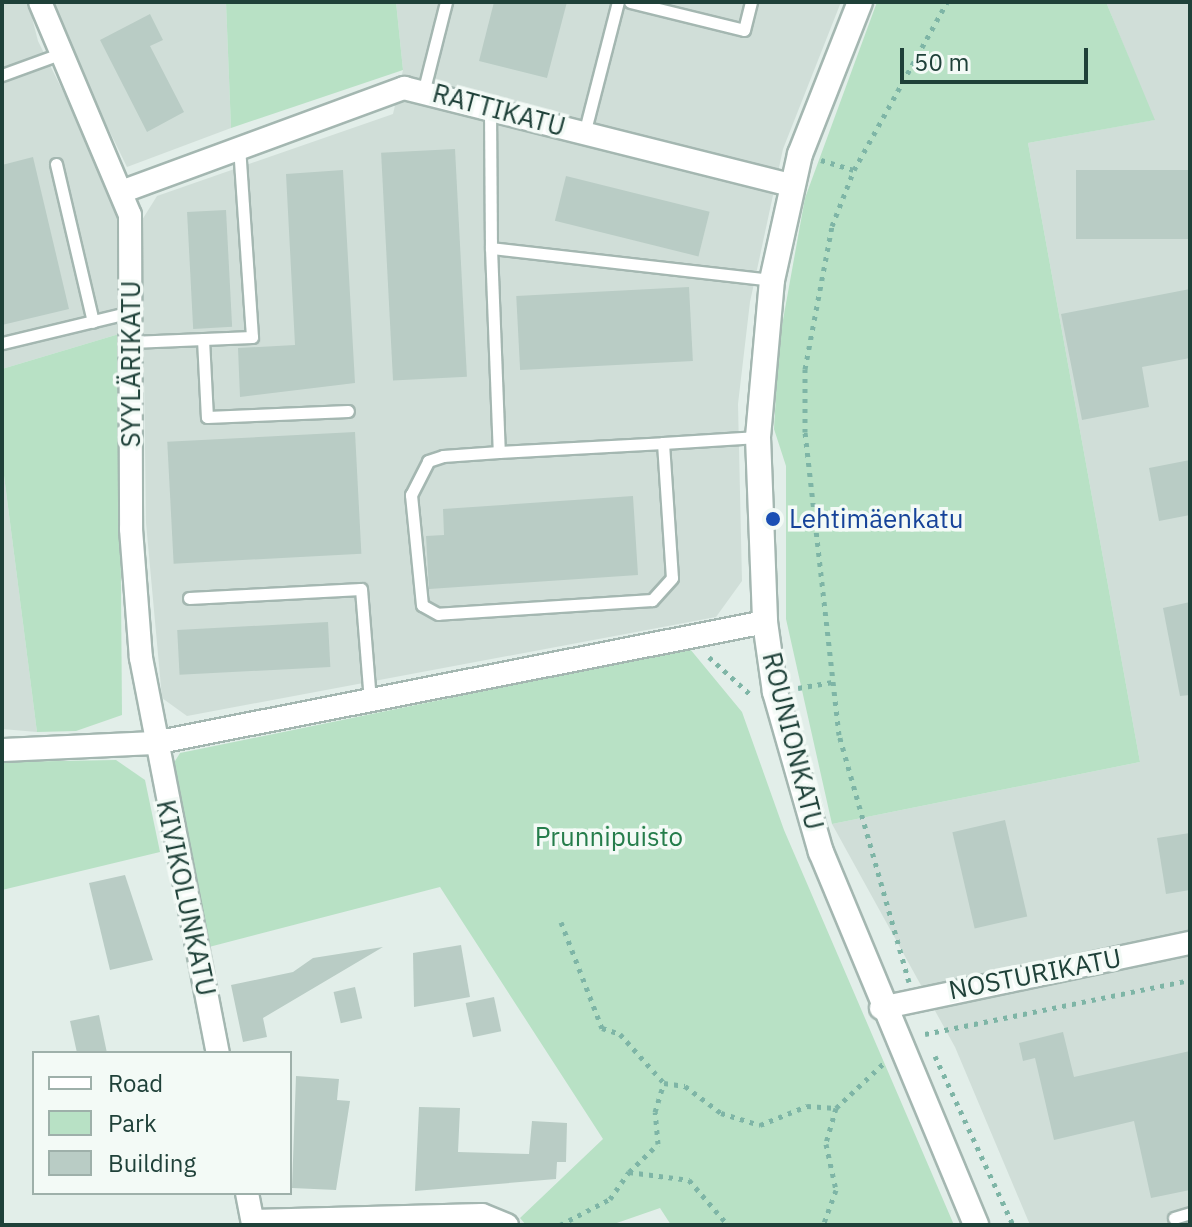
<!DOCTYPE html>
<meta charset="utf-8">
<style>
body{margin:0}
#map{position:relative;width:1192px;height:1227px;overflow:hidden;background:#e2eee9;font-family:"IBM Plex Sans",sans-serif}
div>[style]{position:absolute}
[style*='--x']{left:calc(var(--x)*1px);top:calc(var(--y)*1px);width:calc(var(--w)*1px);rotate:calc(var(--a)*1deg)}
.built>*{inset:0;background:#d0ded8}
.green>*{inset:0;background:#b8e1c5}
.building>*{inset:0;background:#b9ccc5;transform-origin:0 0}
.path>*{height:5px;margin-top:-2.5px;transform-origin:0;background:repeating-linear-gradient(90deg,#7eb5a6 0 4px,transparent 0 10px)}
.roads{filter:drop-shadow(2px 0 #a4b7b1) drop-shadow(-2px 0 #a4b7b1) drop-shadow(0 2px #a4b7b1) drop-shadow(0 -2px #a4b7b1)}
.lane>*{height:11px;margin:-5.5px;padding:0 5.5px;transform-origin:5.5px;border-radius:5.5px;background:#fff}
.street>*{height:22px;margin:-11px;padding:0 11px;transform-origin:11px;border-radius:11px;background:#fff}
.secondary>*{height:24px;margin:-12px;padding:0 12px;transform-origin:12px;border-radius:12px;background:#fff}
.dots>*{width:22px;height:22px;translate:-50% -50%;box-sizing:border-box;border:4px solid #f3faf6;border-radius:50%}
span{translate:-50% -50%;white-space:nowrap;text-align:center;line-height:1.15;-webkit-text-stroke:7px #f3faf6;paint-order:stroke}
.street-label{font-size:26px;color:#1f4139}
.transit-label{font-size:26px;color:#164399}
.left{translate:0 -50%;text-align:left}
.park-label{font-size:26px;color:#257d4b}
.frame{position:absolute;inset:0;border:4px solid #1f4139;pointer-events:none}
.legend{position:absolute;left:32px;top:1051px;width:260px;height:144px;box-sizing:border-box;background:#f3faf6;border:2px solid #9eb0aa;margin:0;padding:10px 14px;list-style:none;font-size:24px;color:#1f4139}
.legend li{display:flex;align-items:center;gap:16px;height:40px}
.legend b{width:40px;border:2px solid #9eb0aa}
.scale{position:absolute;left:900px;top:48px;width:188px;height:36px;box-sizing:border-box;border:4px solid #1f4139;border-top:0;padding-left:10px;font-size:24px;line-height:28px;white-space:nowrap;color:#1f4139;-webkit-text-stroke:6px #f3faf6;paint-order:stroke}
</style>
<div id="map">
<div class="built">
<i style="clip-path:polygon(2px 2px,28px 2px,38px 41px,104px 174px,118px 214px,119px 334px,2px 369px)"></i>
<i style="clip-path:polygon(55px 2px,226px 2px,231px 128px,127px 167px,63px 36px)"></i>
<i style="clip-path:polygon(396px 2px,841px 2px,783px 149px,750px 302px,738px 404px,742px 581px,716px 617px,187px 716px,162px 698px,146px 523px,142px 220px,157px 196px,393px 114px,403px 70px)"></i>
<i style="clip-path:polygon(1106px 2px,1190px 2px,1190px 1225px,1030px 1225px,955px 1047px,832px 824px,1140px 762px,1028px 143px,1154px 120px)"></i>
<i style="clip-path:polygon(2px 460px,37px 732px,2px 729px)"></i>
</div>
<div class="green">
<i style="clip-path:polygon(226px 2px,396px 2px,403px 70px,231px 128px)"></i>
<i style="clip-path:polygon(877px 2px,1106px 2px,1155px 120px,1028px 143px,1140px 762px,832px 824px,786px 619px,786px 466px,774px 429px,779px 342px,805px 198px)"></i>
<i style="clip-path:polygon(119px 334px,122px 715px,76px 731px,37px 732px,2px 460px,2px 369px)"></i>
<i style="clip-path:polygon(690px 649px,742px 712px,784px 830px,954px 1225px,671px 1225px,660px 1208px,611px 1225px,526px 1225px,520px 1218px,603px 1139px,440px 887px,209px 947px,172px 766px,180px 753px)"></i>
<i style="clip-path:polygon(116px 760px,145px 780px,160px 852px,2px 890px,2px 762px)"></i>
</div>
<div class="building">
<i style="clip-path:polygon(494px 2px,567px 2px,547px 78px,479px 61px)"></i>
<i style="clip-path:polygon(150px 14px,163px 40px,150px 46px,184px 112px,147px 132px,100px 40px)"></i>
<i style="left:455px;top:149px;width:228px;height:74px;rotate:87deg"></i>
<i style="clip-path:polygon(33px 157px,69px 309px,2px 325px,2px 165px)"></i>
<i style="clip-path:polygon(343px 170px,355px 383px,240px 397px,238px 348px,295px 345px,286px 174px)"></i>
<i style="left:1190px;top:170px;width:69px;height:114px;rotate:90deg"></i>
<i style="left:566px;top:176px;width:148px;height:46px;rotate:14deg"></i>
<i style="left:226px;top:210px;width:117px;height:39px;rotate:87deg"></i>
<i style="left:689px;top:287px;width:74px;height:173px;rotate:87deg"></i>
<i style="clip-path:polygon(1190px 289px,1190px 358px,1142px 367px,1149px 407px,1082px 420px,1061px 314px)"></i>
<i style="left:355px;top:432px;width:122px;height:188px;rotate:87deg"></i>
<i style="clip-path:polygon(1190px 460px,1190px 515px,1159px 521px,1149px 468px)"></i>
<i style="clip-path:polygon(633px 496px,638px 575px,429px 589px,426px 536px,444px 535px,443px 509px)"></i>
<i style="clip-path:polygon(1190px 602px,1190px 695px,1180px 696px,1163px 608px)"></i>
<i style="left:328px;top:622px;width:45px;height:151px;rotate:87deg"></i>
<i style="left:1005px;top:820px;width:99px;height:54px;rotate:77deg"></i>
<i style="clip-path:polygon(1190px 833px,1190px 890px,1166px 894px,1157px 838px)"></i>
<i style="clip-path:polygon(125px 875px,153px 960px,110px 970px,89px 883px)"></i>
<i style="clip-path:polygon(461px 945px,470px 997px,414px 1007px,413px 953px)"></i>
<i style="clip-path:polygon(383px 947px,263px 1018px,267px 1037px,243px 1042px,231px 985px,293px 972px,313px 958px)"></i>
<i style="left:355px;top:987px;width:32px;height:22px;rotate:77deg"></i>
<i style="left:494px;top:997px;width:35px;height:29px;rotate:78deg"></i>
<i style="clip-path:polygon(99px 1015px,107px 1053px,77px 1053px,70px 1021px)"></i>
<i style="clip-path:polygon(1063px 1032px,1074px 1077px,1190px 1051px,1190px 1190px,1151px 1198px,1134px 1121px,1054px 1140px,1035px 1058px,1023px 1061px,1019px 1043px)"></i>
<i style="clip-path:polygon(296px 1076px,339px 1079px,337px 1100px,350px 1101px,336px 1190px,292px 1188px)"></i>
<i style="clip-path:polygon(419px 1107px,460px 1108px,458px 1152px,529px 1154px,532px 1121px,567px 1123px,566px 1162px,557px 1162px,556px 1179px,415px 1191px)"></i>
</div>
<div class="path">
<i style="--x:821;--y:160;--w:34;--a:17"></i>
<i style="--x:709;--y:657;--w:58;--a:42.2"></i>
<i style="--x:798;--y:688;--w:35;--a:-10"></i>
<i style="--x:561;--y:922;--w:114;--a:68.9"></i>
<i style="--x:602;--y:1028;--w:19;--a:18"></i>
<i style="--x:620;--y:1034;--w:66;--a:48.1"></i>
<i style="--x:664;--y:1083;--w:21;--a:8"></i>
<i style="--x:685;--y:1086;--w:45;--a:36.9"></i>
<i style="--x:721;--y:1113;--w:41;--a:17.1"></i>
<i style="--x:760;--y:1125;--w:51;--a:-22"></i>
<i style="--x:807;--y:1106;--w:29;--a:4"></i>
<i style="--x:836;--y:1108;--w:37;--a:106"></i>
<i style="--x:826;--y:1144;--w:47;--a:77.7"></i>
<i style="--x:836;--y:1190;--w:37;--a:110"></i>
<i style="--x:909;--y:982;--w:257;--a:-105.8"></i>
<i style="--x:839;--y:735;--w:305;--a:-96.4"></i>
<i style="--x:805;--y:432;--w:63;--a:-90"></i>
<i style="--x:805;--y:369;--w:146;--a:-79.3"></i>
<i style="--x:832;--y:226;--w:60;--a:-68.6"></i>
<i style="--x:854;--y:170;--w:192;--a:-61"></i>
<i style="--x:925;--y:1034;--w:270;--a:-11.5"></i>
<i style="--x:935;--y:1056;--w:186;--a:65.2"></i>
<i style="--x:836;--y:1108;--w:67;--a:-43.2"></i>
<i style="--x:629;--y:1172;--w:40;--a:-44"></i>
<i style="--x:658;--y:1144;--w:32;--a:-95"></i>
<i style="--x:655;--y:1112;--w:30;--a:-73"></i>
<i style="--x:560;--y:1225;--w:56;--a:-27.5"></i>
<i style="--x:610;--y:1199;--w:33;--a:-55"></i>
<i style="--x:629;--y:1172;--w:61;--a:7.6"></i>
<i style="--x:689;--y:1180;--w:60;--a:49.1"></i>
</div>
<div class="roads">
<div class="lane">
<i style="--x:630;--y:2;--w:117;--a:13.8"></i>
<i style="--x:744;--y:30;--w:29;--a:-76"></i>
<i style="--x:2;--y:75;--w:59;--a:-20"></i>
<i style="--x:424;--y:89;--w:90;--a:-75.8"></i>
<i style="--x:490;--y:108;--w:140;--a:89.6"></i>
<i style="--x:491;--y:248;--w:283;--a:6.5"></i>
<i style="--x:584;--y:134;--w:136;--a:-75.6"></i>
<i style="--x:56;--y:164;--w:162;--a:76.8"></i>
<i style="--x:491;--y:248;--w:204;--a:87.8"></i>
<i style="--x:203;--y:339;--w:78;--a:87.1"></i>
<i style="--x:207;--y:417;--w:141;--a:-2.4"></i>
<i style="--x:131;--y:342;--w:121;--a:-2.4"></i>
<i style="--x:252;--y:337;--w:190;--a:-93.9"></i>
<i style="--x:2;--y:343;--w:133;--a:-13.5"></i>
<i style="--x:663;--y:443;--w:135;--a:86.2"></i>
<i style="--x:672;--y:578;--w:30;--a:132"></i>
<i style="--x:652;--y:600;--w:214;--a:176.3"></i>
<i style="--x:438;--y:614;--w:18;--a:-151"></i>
<i style="--x:422;--y:605;--w:111;--a:-95.7"></i>
<i style="--x:411;--y:495;--w:38;--a:-63"></i>
<i style="--x:428;--y:461;--w:16;--a:-18"></i>
<i style="--x:443;--y:456;--w:56;--a:-4.1"></i>
<i style="--x:499;--y:452;--w:164;--a:-3.1"></i>
<i style="--x:663;--y:443;--w:95;--a:-3.6"></i>
<i style="--x:189;--y:598;--w:172;--a:-3"></i>
<i style="--x:361;--y:589;--w:111;--a:85.4"></i>
<i style="--x:1174;--y:1218;--w:17;--a:-17"></i>
</div>
<div class="street">
<i style="--x:40;--y:2;--w:231;--a:67.1"></i>
<i style="--x:130;--y:215;--w:314;--a:89.8"></i>
<i style="--x:131;--y:529;--w:129;--a:85.6"></i>
<i style="--x:141;--y:658;--w:402;--a:79"></i>
<i style="--x:121;--y:192;--w:302;--a:-20.2"></i>
<i style="--x:404;--y:88;--w:401;--a:14.1"></i>
<i style="--x:2;--y:750;--w:152;--a:-2.6"></i>
<i style="--x:154;--y:743;--w:623;--a:-11.2"></i>
<i style="--x:881;--y:1008;--w:316;--a:-11.9"></i>
<i style="--x:247;--y:1193;--w:33;--a:79"></i>
<i style="--x:253;--y:1221;--w:229;--a:-1.5"></i>
<i style="--x:482;--y:1215;--w:27;--a:22"></i>
</div>
<div class="secondary">
<i style="--x:860;--y:2;--w:163;--a:111.5"></i>
<i style="--x:800;--y:154;--w:129;--a:102.5"></i>
<i style="--x:772;--y:280;--w:158;--a:95.1"></i>
<i style="--x:758;--y:437;--w:185;--a:87.8"></i>
<i style="--x:765;--y:622;--w:71;--a:81.9"></i>
<i style="--x:775;--y:692;--w:166;--a:74"></i>
<i style="--x:821;--y:852;--w:404;--a:67.4"></i>
</div>
</div>
<div class="dots">
<i style="left:773px;top:519px;background:#1a4fb4"></i>
</div>
<div class="street-label">
<span style="left:499px;top:110px;rotate:15deg">RATTIKATU</span>
<span style="left:131px;top:364px;rotate:-90deg">SYYLÄRIKATU</span>
<span style="left:793px;top:741px;rotate:76deg">ROUNIONKATU</span>
<span style="left:186px;top:898px;rotate:78deg">KIVIKOLUNKATU</span>
<span style="left:1035px;top:974px;rotate:-11deg">NOSTURIKATU</span>
</div>
<div class="transit-label">
<span class="left" style="left:789px;top:519px">Lehtimäenkatu</span>
</div>
<div class="park-label">
<span style="left:609px;top:837px">Prunnipuisto</span>
</div>
<div class="frame"></div>
<ul class="legend">
<li><b style="height:10px;background:#fff"></b>Road</li>
<li><b style="height:22px;background:#b8e1c5"></b>Park</li>
<li><b style="height:22px;background:#b9ccc5"></b>Building</li>
</ul>
<div class="scale">50 m</div>
</div>
